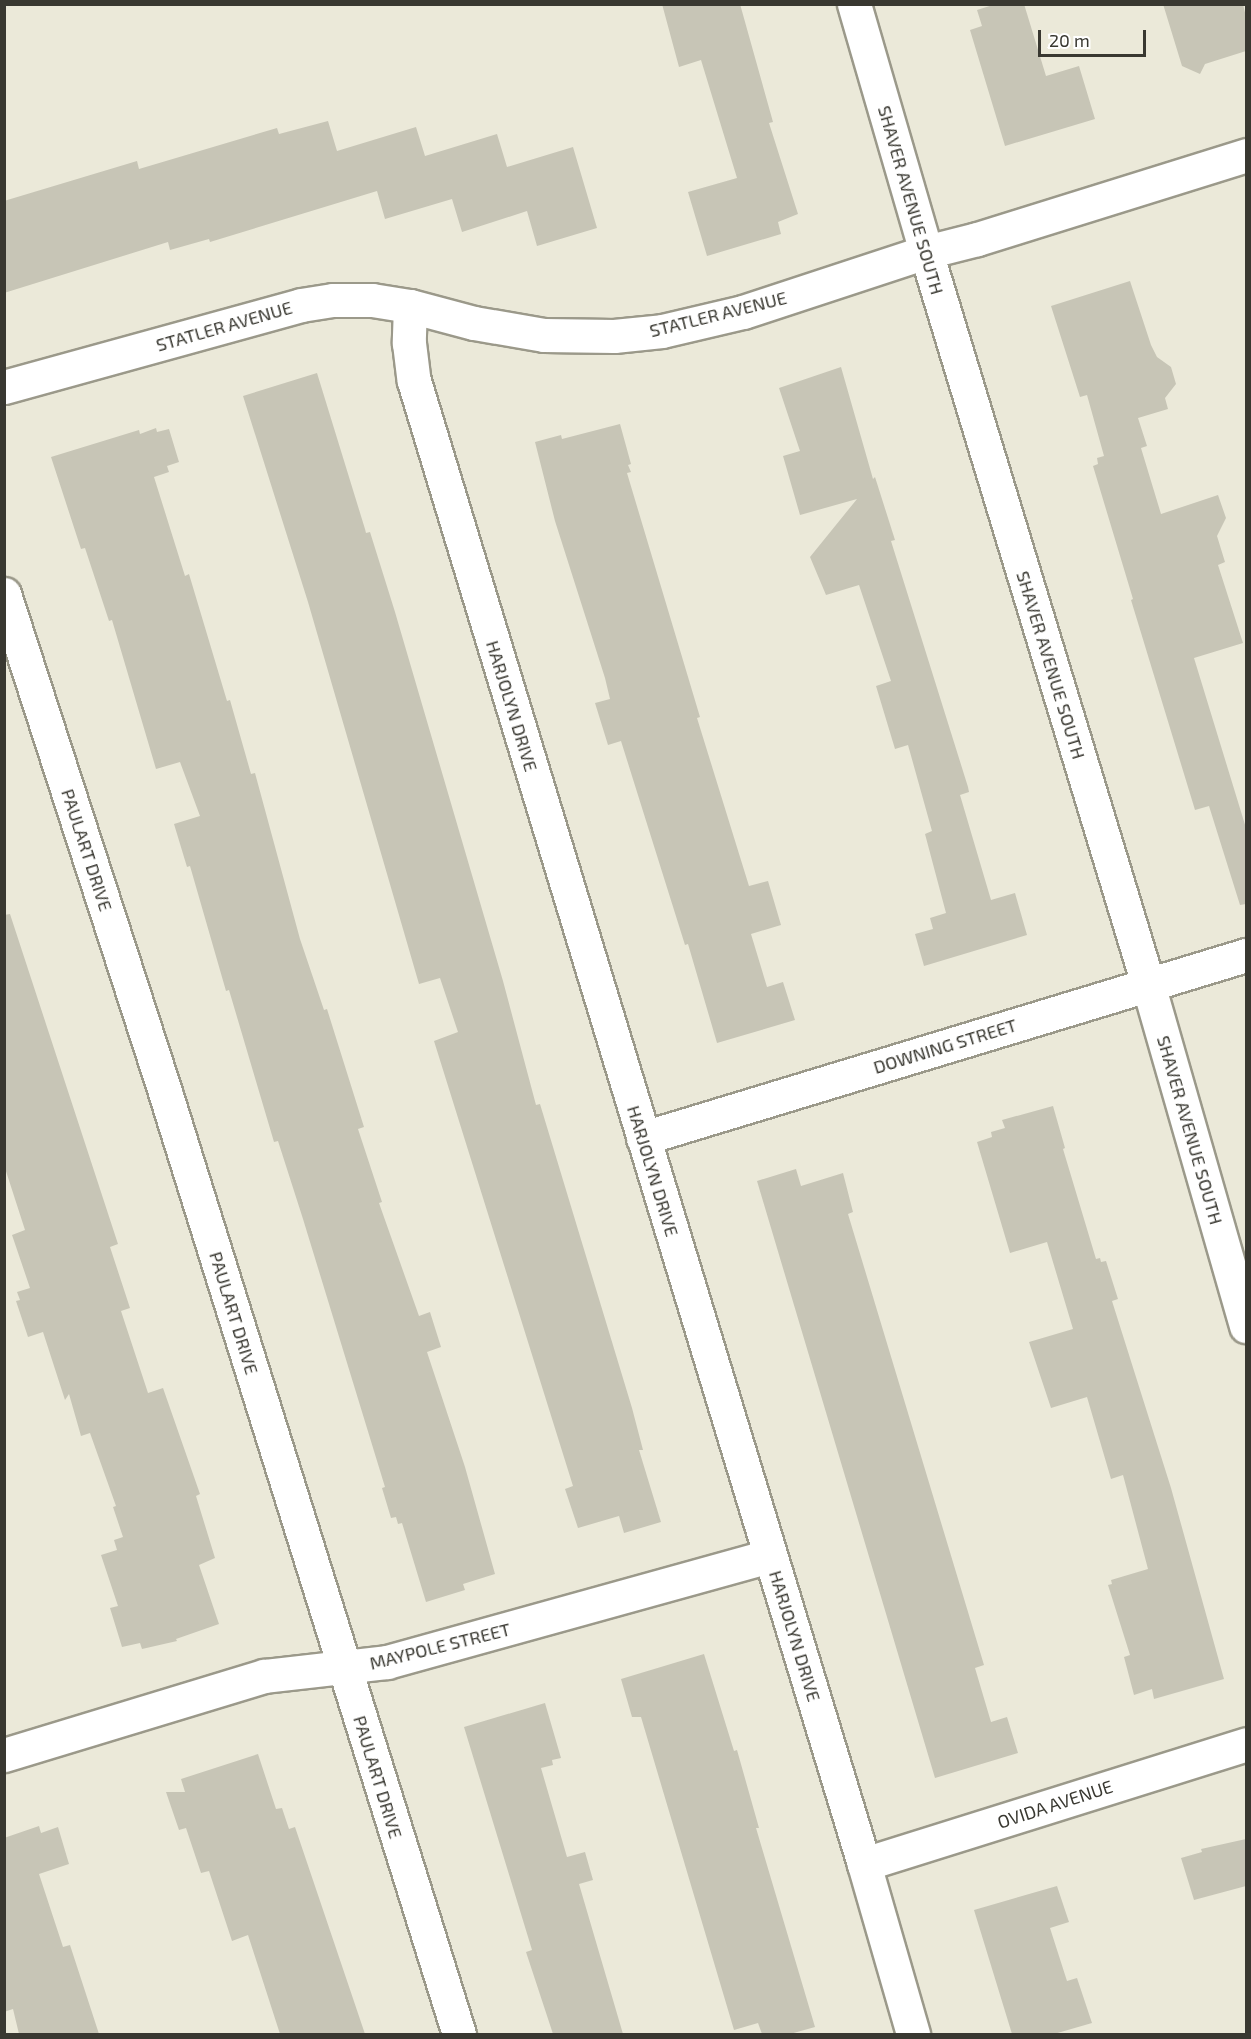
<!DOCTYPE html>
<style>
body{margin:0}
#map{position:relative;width:1251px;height:2039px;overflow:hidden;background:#ebe9d9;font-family:"Exo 2",sans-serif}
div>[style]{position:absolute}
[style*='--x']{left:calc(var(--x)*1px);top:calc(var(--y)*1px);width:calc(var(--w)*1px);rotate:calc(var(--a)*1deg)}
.building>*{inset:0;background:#c7c5b6}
.roads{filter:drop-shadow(2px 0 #9b998a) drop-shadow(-2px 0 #9b998a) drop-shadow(0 2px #9b998a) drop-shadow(0 -2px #9b998a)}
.minor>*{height:33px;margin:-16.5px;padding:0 16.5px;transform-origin:16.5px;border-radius:16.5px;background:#fff}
.tertiary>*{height:33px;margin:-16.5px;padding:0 16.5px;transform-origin:16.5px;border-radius:16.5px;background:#fff}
span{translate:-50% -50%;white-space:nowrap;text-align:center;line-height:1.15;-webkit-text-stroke:5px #fff;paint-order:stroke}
.street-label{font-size:18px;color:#393831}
.frame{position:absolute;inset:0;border:6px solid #393831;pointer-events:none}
.scale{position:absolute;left:1038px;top:30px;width:108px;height:27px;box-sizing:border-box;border:3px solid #393831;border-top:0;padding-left:8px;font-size:18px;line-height:21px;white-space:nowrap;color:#393831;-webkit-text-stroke:4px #fff;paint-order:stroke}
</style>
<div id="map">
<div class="building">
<i style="clip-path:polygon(662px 4px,740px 4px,773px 122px,769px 123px,798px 214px,778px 222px,781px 234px,707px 256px,688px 192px,737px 178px,701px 60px,679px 67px)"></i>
<i style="clip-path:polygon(996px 4px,1024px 4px,1046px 76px,1079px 66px,1095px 119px,1005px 146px,970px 30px,982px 26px,977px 10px)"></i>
<i style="clip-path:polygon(1163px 4px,1243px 4px,1246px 17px,1246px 51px,1205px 64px,1200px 74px,1182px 66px)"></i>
<i style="clip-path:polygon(328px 121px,337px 151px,416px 127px,425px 156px,497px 134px,507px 167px,573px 147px,597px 228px,537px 246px,527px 211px,462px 232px,452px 199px,385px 219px,377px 191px,210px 242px,209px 239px,170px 250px,168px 242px,4px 293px,4px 201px,137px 161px,139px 169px,277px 128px,279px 134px)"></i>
<i style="clip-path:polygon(1130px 281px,1151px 345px,1157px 357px,1171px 367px,1176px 384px,1165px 398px,1168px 409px,1138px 418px,1147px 446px,1141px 448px,1161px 514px,1218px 495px,1226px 518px,1217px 536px,1225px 562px,1218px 565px,1243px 643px,1194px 658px,1246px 828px,1246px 904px,1240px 905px,1209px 806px,1195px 810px,1131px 600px,1133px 599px,1093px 466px,1098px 464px,1097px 458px,1104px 456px,1087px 395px,1080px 397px,1051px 306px)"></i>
<i style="clip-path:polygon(841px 367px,873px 479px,875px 477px,895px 540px,891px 541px,968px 787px,969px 792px,960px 795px,991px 900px,1015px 893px,1027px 935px,924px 966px,915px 934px,933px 929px,930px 918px,946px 913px,925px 834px,932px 831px,908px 745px,895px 749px,876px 686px,891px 681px,859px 585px,826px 595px,810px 557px,857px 499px,800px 515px,783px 456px,800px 451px,779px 388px)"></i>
<i style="clip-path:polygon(317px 373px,365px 529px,366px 533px,370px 532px,395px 612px,503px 981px,536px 1105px,540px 1104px,632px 1408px,643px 1450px,639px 1450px,661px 1522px,624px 1533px,619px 1516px,578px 1528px,565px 1489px,573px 1486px,434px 1041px,458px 1032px,440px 978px,419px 984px,308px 602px,243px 396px)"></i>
<i style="clip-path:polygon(620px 424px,631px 464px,628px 465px,631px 472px,627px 473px,700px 717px,697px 718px,749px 886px,768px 881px,781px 925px,751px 934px,767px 987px,783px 982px,795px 1020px,717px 1043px,688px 944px,685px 945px,621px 741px,608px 745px,595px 703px,610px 699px,605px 678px,555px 521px,535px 442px,561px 435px,562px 439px)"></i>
<i style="clip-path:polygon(156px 428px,157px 432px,169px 429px,179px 462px,167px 466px,169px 472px,154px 477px,185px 576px,189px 574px,227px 701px,230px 700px,251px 774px,255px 773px,300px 939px,324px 1010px,327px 1009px,364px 1127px,358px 1129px,382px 1202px,379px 1203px,419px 1316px,430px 1312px,441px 1347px,427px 1352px,465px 1467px,495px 1574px,463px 1584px,465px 1590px,426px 1602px,402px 1523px,398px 1524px,396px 1517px,391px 1518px,382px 1488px,385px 1487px,303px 1219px,278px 1141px,274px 1142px,229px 990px,226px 991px,190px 866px,187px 867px,174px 824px,200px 816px,180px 762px,156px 769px,112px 620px,109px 621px,85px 548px,81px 549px,51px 457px,139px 430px,140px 434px)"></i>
<i style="clip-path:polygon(10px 914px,118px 1244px,110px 1247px,130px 1308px,121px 1311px,148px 1393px,163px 1388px,200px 1494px,196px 1496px,215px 1558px,199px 1565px,219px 1624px,176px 1639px,177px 1641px,142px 1649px,140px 1643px,122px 1647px,110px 1608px,118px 1606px,101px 1555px,117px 1550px,114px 1540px,123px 1537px,113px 1507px,116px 1506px,90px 1433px,81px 1436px,69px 1394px,65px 1400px,43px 1332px,28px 1337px,16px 1301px,20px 1300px,17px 1292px,30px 1288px,12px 1235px,25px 1230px,4px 1165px,4px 915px)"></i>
<i style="clip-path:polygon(1053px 1106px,1065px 1148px,1063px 1149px,1096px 1259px,1100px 1258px,1101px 1262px,1106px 1261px,1118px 1299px,1112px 1301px,1171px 1488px,1224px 1679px,1154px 1699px,1152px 1689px,1134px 1695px,1124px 1657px,1130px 1655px,1108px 1585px,1112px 1584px,1111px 1580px,1148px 1569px,1123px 1475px,1111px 1479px,1087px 1397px,1051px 1408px,1029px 1342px,1073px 1329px,1047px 1242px,1010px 1253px,977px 1142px,992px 1137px,991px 1132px,1005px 1128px,1002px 1120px)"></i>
<i style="clip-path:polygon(796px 1169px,801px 1186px,843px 1173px,853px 1212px,848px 1214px,984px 1665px,975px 1668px,991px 1722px,1007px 1717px,1018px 1753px,935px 1778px,757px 1181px)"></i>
<i style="clip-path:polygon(704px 1654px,734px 1751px,737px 1750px,759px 1828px,756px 1828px,815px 2027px,790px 2034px,762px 2034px,758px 2023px,734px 2030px,641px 1717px,632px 1717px,621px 1679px)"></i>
<i style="clip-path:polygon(545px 1703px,561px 1758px,552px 1760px,553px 1765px,541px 1768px,567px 1857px,585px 1852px,593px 1880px,579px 1884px,623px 2034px,553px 2034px,526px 1952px,532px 1950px,464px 1727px)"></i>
<i style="clip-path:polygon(258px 1754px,276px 1809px,282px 1808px,289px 1829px,295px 1827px,365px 2034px,280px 2034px,248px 1935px,232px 1941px,209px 1871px,201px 1873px,186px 1828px,179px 1830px,166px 1792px,185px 1792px,181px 1779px)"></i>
<i style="clip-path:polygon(39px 1826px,41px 1833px,58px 1827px,69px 1864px,39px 1874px,63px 1947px,70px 1945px,99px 2034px,19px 2034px,13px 2009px,4px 2012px,4px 1838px)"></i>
<i style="clip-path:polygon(1246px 1839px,1246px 1886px,1194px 1900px,1181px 1858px,1202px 1852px,1201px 1849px)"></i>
<i style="clip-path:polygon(1057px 1886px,1069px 1922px,1050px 1928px,1067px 1981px,1077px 1978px,1092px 2023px,1054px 2034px,1012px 2034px,974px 1910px)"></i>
</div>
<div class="roads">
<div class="minor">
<i style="--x:410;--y:306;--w:37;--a:92"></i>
<i style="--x:409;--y:343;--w:38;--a:83"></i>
<i style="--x:414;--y:381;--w:1550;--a:73.12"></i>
<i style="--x:864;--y:1864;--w:177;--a:73.9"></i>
<i style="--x:4;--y:387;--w:308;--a:-15.4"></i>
<i style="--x:301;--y:305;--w:32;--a:-9"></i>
<i style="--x:333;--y:300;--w:39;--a:0"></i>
<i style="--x:372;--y:300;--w:38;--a:9"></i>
<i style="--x:410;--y:306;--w:66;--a:14.9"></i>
<i style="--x:474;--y:323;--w:71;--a:9.7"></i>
<i style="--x:544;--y:335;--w:70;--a:0.8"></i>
<i style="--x:614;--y:336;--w:48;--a:-5.9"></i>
<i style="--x:662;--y:331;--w:83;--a:-13.2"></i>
<i style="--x:743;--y:312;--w:193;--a:-18.2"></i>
<i style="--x:926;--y:252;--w:53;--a:-14.3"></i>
<i style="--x:977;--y:239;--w:282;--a:-17.3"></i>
<i style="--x:4;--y:594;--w:523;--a:72.08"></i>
<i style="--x:165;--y:1092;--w:987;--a:72.67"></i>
<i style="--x:643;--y:1138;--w:630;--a:-16.88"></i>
<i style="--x:4;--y:1755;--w:272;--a:-16.9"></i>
<i style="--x:264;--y:1676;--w:124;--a:-6.5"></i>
<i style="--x:387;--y:1662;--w:397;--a:-15.5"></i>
<i style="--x:864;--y:1864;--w:400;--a:-17.4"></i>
</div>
<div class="tertiary">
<i style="--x:854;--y:4;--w:258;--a:73.8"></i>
<i style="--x:926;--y:252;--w:765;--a:73.13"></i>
<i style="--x:1148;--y:984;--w:356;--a:74"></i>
</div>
</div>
<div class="street-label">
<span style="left:911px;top:200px;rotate:74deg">SHAVER AVENUE SOUTH</span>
<span style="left:718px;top:314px;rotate:-14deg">STATLER AVENUE</span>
<span style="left:224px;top:326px;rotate:-16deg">STATLER AVENUE</span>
<span style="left:1051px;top:665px;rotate:73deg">SHAVER AVENUE SOUTH</span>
<span style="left:512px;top:706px;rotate:73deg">HARJOLYN DRIVE</span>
<span style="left:87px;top:850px;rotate:72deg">PAULART DRIVE</span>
<span style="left:945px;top:1046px;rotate:-17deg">DOWNING STREET</span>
<span style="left:1190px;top:1130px;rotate:74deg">SHAVER AVENUE SOUTH</span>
<span style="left:653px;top:1171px;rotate:73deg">HARJOLYN DRIVE</span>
<span style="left:234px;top:1313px;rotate:73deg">PAULART DRIVE</span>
<span style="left:795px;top:1636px;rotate:73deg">HARJOLYN DRIVE</span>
<span style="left:440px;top:1646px;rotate:-14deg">MAYPOLE STREET</span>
<span style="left:378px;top:1777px;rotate:73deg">PAULART DRIVE</span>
<span style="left:1055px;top:1804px;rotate:-18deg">OVIDA AVENUE</span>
</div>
<div class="frame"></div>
<div class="scale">20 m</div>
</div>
